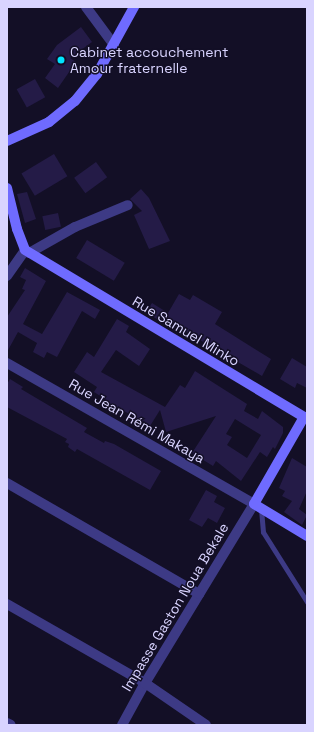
<!DOCTYPE html>
<meta charset="utf-8">
<style>
body{margin:0}
#map{position:relative;width:314px;height:732px;overflow:hidden;background:#130f26;font-family:"Space Grotesk",sans-serif}
div>[style]{position:absolute}
[style*='--x']{left:calc(var(--x)*1px);top:calc(var(--y)*1px);width:calc(var(--w)*1px);rotate:calc(var(--a)*1deg)}
.building>*{inset:0;background:#241b47;transform-origin:0 0}
.lane>*{height:5px;margin:-2.5px;padding:0 2.5px;transform-origin:2.5px;border-radius:2.5px;background:#3d3a85}
.street>*{height:10px;margin:-5px;padding:0 5px;transform-origin:5px;border-radius:5px;background:#3d3a85}
.secondary>*{height:10px;margin:-5px;padding:0 5px;transform-origin:5px;border-radius:5px;background:#6f6bff}
.dots>*{width:11px;height:11px;translate:-50% -50%;box-sizing:border-box;border:2px solid #130f26;border-radius:50%}
span{translate:-50% -50%;white-space:nowrap;text-align:center;line-height:1.15;-webkit-text-stroke:3px #130f26;paint-order:stroke}
.poi-label{font-size:14px;color:#d9d4ff}
.left{translate:0 -50%;text-align:left}
.street-label{font-size:14px;color:#d9d4ff}
.frame{position:absolute;inset:0;border:8px solid #d9d4ff;pointer-events:none}
</style>
<div id="map">
<div class="building">
<i style="clip-path:polygon(81px 27px,92px 42px,70px 58px,76px 62px,58px 88px,45px 78px,55px 64px,47px 59px,57px 45px)"></i>
<i style="left:35px;top:79px;width:21px;height:21px;rotate:61deg"></i>
<i style="left:54px;top:154px;width:26px;height:38px;rotate:59deg"></i>
<i style="left:96px;top:162px;width:19px;height:27px;rotate:54deg"></i>
<i style="clip-path:polygon(141px 189px,149px 198px,170px 241px,149px 249px,134px 215px,142px 211px,130px 199px)"></i>
<i style="clip-path:polygon(27px 192px,36px 219px,25px 223px,17px 194px)"></i>
<i style="left:58px;top:213px;width:14px;height:16px;rotate:78deg"></i>
<i style="left:87px;top:240px;width:44px;height:21px;rotate:31deg"></i>
<i style="clip-path:polygon(25px 268px,46px 281px,23px 324px,42px 334px,67px 292px,100px 310px,95px 319px,82px 311px,57px 357px,47px 352px,44px 358px,33px 352px,37px 343px,18px 332px,7px 352px,7px 317px,25px 290px,22px 289px,26px 280px,20px 277px)"></i>
<i style="clip-path:polygon(179px 294px,190px 300px,193px 295px,222px 312px,215px 324px,271px 359px,262px 376px,174px 325px,172px 329px,146px 312px,152px 303px,168px 313px)"></i>
<i style="clip-path:polygon(evenodd,117px 319px,129px 326px,126px 332px,150px 349px,139px 366px,116px 350px,101px 372px,165px 407px,180px 385px,185px 388px,195px 371px,247px 404px,244px 411px,258px 419px,262px 411px,283px 427px,283px 433px,275px 449px,273px 447px,267px 457px,260px 452px,241px 481px,216px 461px,213px 466px,192px 453px,216px 416px,166px 432px,160px 410px,150px 426px,119px 408px,117px 412px,106px 405px,108px 401px,94px 392px,97px 387px,74px 372px,87px 352px,94px 357px,117px 319px,235px 419px,261px 435px,247px 458px,227px 445px,232px 437px,226px 434px,235px 419px)"></i>
<i style="clip-path:polygon(292px 358px,307px 367px,307px 388px,297px 383px,295px 388px,280px 379px)"></i>
<i style="clip-path:polygon(10px 379px,23px 387px,21px 389px,87px 428px,84px 432px,104px 443px,105px 441px,114px 444px,161px 471px,150px 490px,77px 449px,75px 452px,68px 447px,69px 444px,65px 442px,67px 439px,7px 407px,7px 384px)"></i>
<i style="clip-path:polygon(292px 458px,307px 467px,307px 491px,299px 509px,307px 515px,302px 525px,284px 512px,292px 501px,282px 496px,285px 491px,279px 488px)"></i>
<i style="clip-path:polygon(206px 490px,217px 496px,214px 502px,225px 508px,217px 523px,208px 518px,202px 527px,189px 520px)"></i>
</div>
<div class="lane">
<i style="--x:261;--y:509;--w:23;--a:85"></i>
<i style="--x:263;--y:532;--w:83;--a:57.8"></i>
</div>
<div class="street">
<i style="--x:86;--y:7;--w:47;--a:53.6"></i>
<i style="--x:29;--y:253;--w:53;--a:-29.5"></i>
<i style="--x:75;--y:227;--w:57;--a:-22.5"></i>
<i style="--x:7;--y:276;--w:32;--a:-55"></i>
<i style="--x:7;--y:363;--w:284;--a:29.7"></i>
<i style="--x:254;--y:504;--w:210;--a:121.3"></i>
<i style="--x:145;--y:683;--w:48;--a:118.7"></i>
<i style="--x:7;--y:483;--w:222;--a:30"></i>
<i style="--x:7;--y:604;--w:159;--a:29.8"></i>
<i style="--x:145;--y:683;--w:74;--a:34.5"></i>
<i style="--x:7;--y:723;--w:4;--a:27"></i>
</div>
<div class="secondary">
<i style="--x:7;--y:141;--w:46;--a:-24.3"></i>
<i style="--x:49;--y:122;--w:33;--a:-39"></i>
<i style="--x:75;--y:101;--w:35;--a:-51"></i>
<i style="--x:97;--y:74;--w:77;--a:-61.1"></i>
<i style="--x:7;--y:188;--w:42;--a:76.3"></i>
<i style="--x:17;--y:229;--w:22;--a:69"></i>
<i style="--x:25;--y:250;--w:325;--a:30.9"></i>
<i style="--x:304;--y:417;--w:100;--a:119.9"></i>
<i style="--x:254;--y:504;--w:62;--a:31.1"></i>
</div>
<div class="dots">
<i style="left:61px;top:60px;background:#00e5ff"></i>
</div>
<div class="poi-label">
<span class="left" style="left:70px;top:60px">Cabinet accouchement<br>Amour fraternelle</span>
</div>
<div class="street-label">
<span style="left:186px;top:331px;rotate:31deg">Rue Samuel Minko</span>
<span style="left:137px;top:421px;rotate:30deg">Rue Jean Rémi Makaya</span>
<span style="left:175px;top:607px;rotate:-59deg">Impasse Gaston Noua Bekale</span>
</div>
<div class="frame"></div>
</div>
